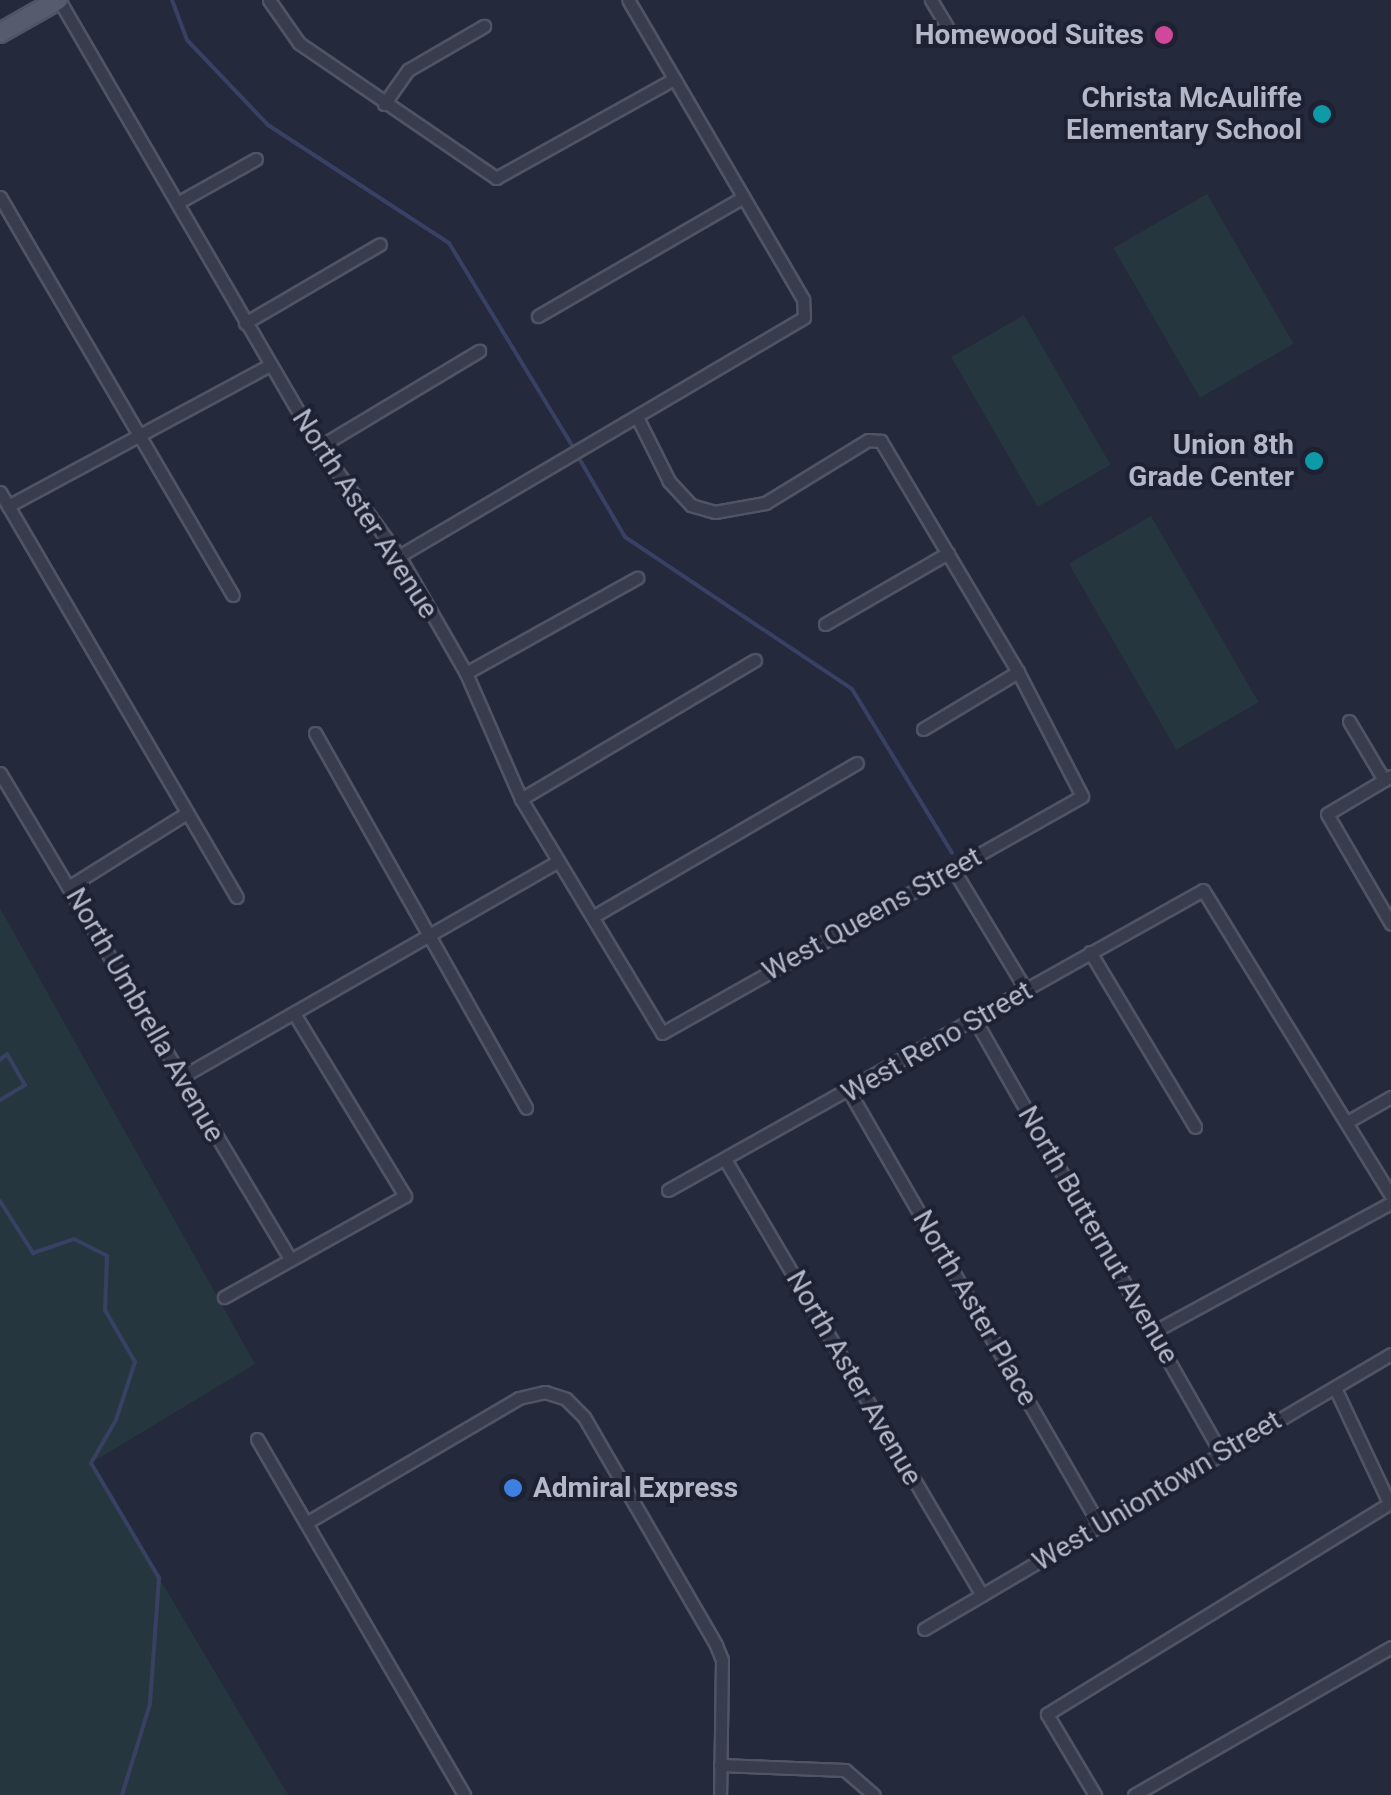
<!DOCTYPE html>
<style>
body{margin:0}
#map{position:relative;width:1391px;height:1795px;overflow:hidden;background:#24293c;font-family:Roboto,sans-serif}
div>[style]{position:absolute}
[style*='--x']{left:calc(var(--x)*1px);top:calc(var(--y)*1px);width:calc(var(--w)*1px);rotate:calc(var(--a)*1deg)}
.green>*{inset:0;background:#26363e;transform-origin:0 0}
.stream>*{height:4px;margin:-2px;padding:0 2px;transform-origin:2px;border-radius:2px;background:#384163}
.roads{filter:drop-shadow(2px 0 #505465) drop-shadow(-2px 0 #505465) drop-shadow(0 2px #505465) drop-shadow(0 -2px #505465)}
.street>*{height:11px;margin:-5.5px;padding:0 5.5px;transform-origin:5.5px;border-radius:5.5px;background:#383c4d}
.primary>*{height:18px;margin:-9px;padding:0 9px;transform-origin:9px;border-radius:9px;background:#565b6d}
.dots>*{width:28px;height:28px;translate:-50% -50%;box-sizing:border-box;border:5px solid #1d2132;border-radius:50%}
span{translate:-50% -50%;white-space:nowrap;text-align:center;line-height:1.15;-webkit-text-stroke:8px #1d2132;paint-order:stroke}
.poi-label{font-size:28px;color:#b4b7c8;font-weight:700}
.right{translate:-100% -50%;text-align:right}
.left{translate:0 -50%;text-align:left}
.street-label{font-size:28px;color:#b4b7c8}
</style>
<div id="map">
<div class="green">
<i style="left:1207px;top:194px;width:173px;height:108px;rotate:60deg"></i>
<i style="left:1024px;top:315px;width:173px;height:84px;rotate:60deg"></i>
<i style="left:1151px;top:516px;width:215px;height:95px;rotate:60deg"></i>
<i style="clip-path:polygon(0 908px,255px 1364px,91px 1463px,288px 1795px,0 1795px)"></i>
</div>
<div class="stream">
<i style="--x:172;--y:0;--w:43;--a:69.4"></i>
<i style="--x:187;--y:40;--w:117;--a:46.4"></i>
<i style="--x:268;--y:125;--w:216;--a:33.1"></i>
<i style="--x:449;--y:243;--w:237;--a:58.7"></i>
<i style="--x:580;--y:460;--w:89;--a:59.7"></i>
<i style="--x:625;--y:537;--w:273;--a:33.8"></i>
<i style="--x:852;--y:689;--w:192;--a:58.6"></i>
<i style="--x:0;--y:1060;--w:9;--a:-41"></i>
<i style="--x:7;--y:1054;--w:36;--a:60"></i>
<i style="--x:25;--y:1085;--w:29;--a:149"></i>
<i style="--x:0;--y:1201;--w:62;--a:57.6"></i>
<i style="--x:33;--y:1253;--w:43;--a:-18.9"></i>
<i style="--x:74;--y:1239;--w:37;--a:27"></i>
<i style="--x:107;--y:1256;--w:54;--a:92.1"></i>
<i style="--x:105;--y:1310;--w:60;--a:60"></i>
<i style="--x:135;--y:1362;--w:61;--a:108.1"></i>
<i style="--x:116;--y:1420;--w:50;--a:120.2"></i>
<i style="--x:91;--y:1463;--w:134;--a:59.4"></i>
<i style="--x:159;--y:1578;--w:126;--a:94.1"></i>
<i style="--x:150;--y:1704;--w:95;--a:107.1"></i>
</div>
<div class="roads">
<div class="street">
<i style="--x:59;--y:0;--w:517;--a:59.82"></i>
<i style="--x:319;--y:447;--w:135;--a:53.7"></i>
<i style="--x:399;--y:556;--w:135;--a:60.2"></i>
<i style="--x:466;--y:673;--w:137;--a:66.4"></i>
<i style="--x:521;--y:799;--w:273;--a:58.9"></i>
<i style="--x:662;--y:1033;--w:482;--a:-29.4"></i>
<i style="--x:1082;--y:796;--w:140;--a:-117.3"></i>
<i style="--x:1018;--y:672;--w:269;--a:-120.7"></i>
<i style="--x:881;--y:441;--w:13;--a:-176"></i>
<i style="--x:868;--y:440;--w:121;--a:148.5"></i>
<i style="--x:765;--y:503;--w:51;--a:169.8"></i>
<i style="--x:715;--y:512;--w:25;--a:-164"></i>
<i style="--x:691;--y:505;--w:33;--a:-133"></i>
<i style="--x:669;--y:481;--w:72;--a:-116.6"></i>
<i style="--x:269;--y:0;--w:52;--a:55.1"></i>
<i style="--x:299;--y:43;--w:239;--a:34.4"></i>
<i style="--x:496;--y:178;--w:204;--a:-29.1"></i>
<i style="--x:931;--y:0;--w:31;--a:59"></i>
<i style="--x:384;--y:104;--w:42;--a:-54.8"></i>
<i style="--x:408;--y:70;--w:88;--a:-30.1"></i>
<i style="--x:0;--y:197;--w:461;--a:59.7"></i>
<i style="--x:179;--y:202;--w:88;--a:-29.2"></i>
<i style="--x:538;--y:316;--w:237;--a:-30.1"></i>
<i style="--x:245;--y:323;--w:156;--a:-30.3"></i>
<i style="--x:319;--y:447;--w:187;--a:-31"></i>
<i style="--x:0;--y:492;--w:469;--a:59.7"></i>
<i style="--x:8;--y:506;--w:298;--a:-28.3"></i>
<i style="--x:399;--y:556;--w:470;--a:-30.5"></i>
<i style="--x:804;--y:317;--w:18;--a:-93"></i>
<i style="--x:803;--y:299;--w:346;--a:-120.3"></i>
<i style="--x:825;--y:624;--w:142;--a:-30"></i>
<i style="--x:466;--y:673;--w:196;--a:-29.1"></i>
<i style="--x:1349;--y:721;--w:69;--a:59.3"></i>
<i style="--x:923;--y:729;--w:111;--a:-31"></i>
<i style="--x:315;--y:733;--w:430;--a:60.6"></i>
<i style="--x:0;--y:773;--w:564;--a:59.16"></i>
<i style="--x:1391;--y:776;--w:74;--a:149.3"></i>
<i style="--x:1327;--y:814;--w:127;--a:59.8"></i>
<i style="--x:521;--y:799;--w:272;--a:-30.7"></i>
<i style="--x:953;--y:869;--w:141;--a:58.9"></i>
<i style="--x:70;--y:886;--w:138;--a:-32"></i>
<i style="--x:594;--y:916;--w:304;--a:-30.2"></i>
<i style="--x:1090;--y:952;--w:204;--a:59"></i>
<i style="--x:975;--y:1020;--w:496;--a:60.4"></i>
<i style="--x:178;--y:1079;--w:438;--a:-29.8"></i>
<i style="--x:850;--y:1093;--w:498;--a:60"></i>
<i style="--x:1347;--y:1122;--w:51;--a:-29.6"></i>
<i style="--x:726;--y:1161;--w:504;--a:59.47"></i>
<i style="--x:668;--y:1190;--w:613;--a:-29.28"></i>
<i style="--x:1203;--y:890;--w:359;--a:58.4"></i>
<i style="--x:224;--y:1297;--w:207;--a:-29.2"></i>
<i style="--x:405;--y:1196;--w:212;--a:-121.3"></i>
<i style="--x:1153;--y:1332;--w:271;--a:-28.5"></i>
<i style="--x:1335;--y:1388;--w:127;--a:64.8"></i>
<i style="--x:257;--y:1439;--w:412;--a:59.8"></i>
<i style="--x:306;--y:1523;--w:247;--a:-30.4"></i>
<i style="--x:519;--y:1398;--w:27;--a:-13"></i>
<i style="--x:545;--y:1392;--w:22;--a:18"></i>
<i style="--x:566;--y:1399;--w:25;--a:45"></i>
<i style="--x:584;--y:1417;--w:263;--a:59.9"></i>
<i style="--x:716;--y:1645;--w:16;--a:68"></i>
<i style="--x:722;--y:1660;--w:135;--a:90.8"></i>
<i style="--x:924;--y:1629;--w:542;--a:-30.49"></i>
<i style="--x:720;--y:1765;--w:125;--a:2.3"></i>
<i style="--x:845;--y:1770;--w:38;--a:41"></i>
<i style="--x:1095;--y:1795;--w:94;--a:-120.7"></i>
<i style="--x:1047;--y:1714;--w:404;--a:-31.6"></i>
<i style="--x:1134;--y:1795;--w:297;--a:-29.9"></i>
</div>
<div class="primary">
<i style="--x:0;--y:33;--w:67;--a:-29.6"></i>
</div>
</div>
<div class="dots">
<i style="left:1164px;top:35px;background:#d1479c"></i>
<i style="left:1322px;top:114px;background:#0f9aa8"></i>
<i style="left:1314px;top:461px;background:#0f9aa8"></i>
<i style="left:513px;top:1488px;background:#3f7fe0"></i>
</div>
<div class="poi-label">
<span class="right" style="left:1144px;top:35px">Homewood Suites</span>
<span class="right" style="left:1302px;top:114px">Christa McAuliffe<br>Elementary School</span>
<span class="right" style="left:1294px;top:461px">Union 8th<br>Grade Center</span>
<span class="left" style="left:533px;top:1488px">Admiral Express</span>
</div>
<div class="street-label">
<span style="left:365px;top:514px;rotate:57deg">North Aster Avenue</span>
<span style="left:872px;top:914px;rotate:-29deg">West Queens Street</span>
<span style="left:145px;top:1015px;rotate:60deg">North Umbrella Avenue</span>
<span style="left:937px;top:1042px;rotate:-30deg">West Reno Street</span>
<span style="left:1098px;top:1235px;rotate:60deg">North Butternut Avenue</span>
<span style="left:975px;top:1308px;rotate:60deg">North Aster Place</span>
<span style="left:854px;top:1378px;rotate:60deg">North Aster Avenue</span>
<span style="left:1157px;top:1491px;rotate:-31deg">West Uniontown Street</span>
</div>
</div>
